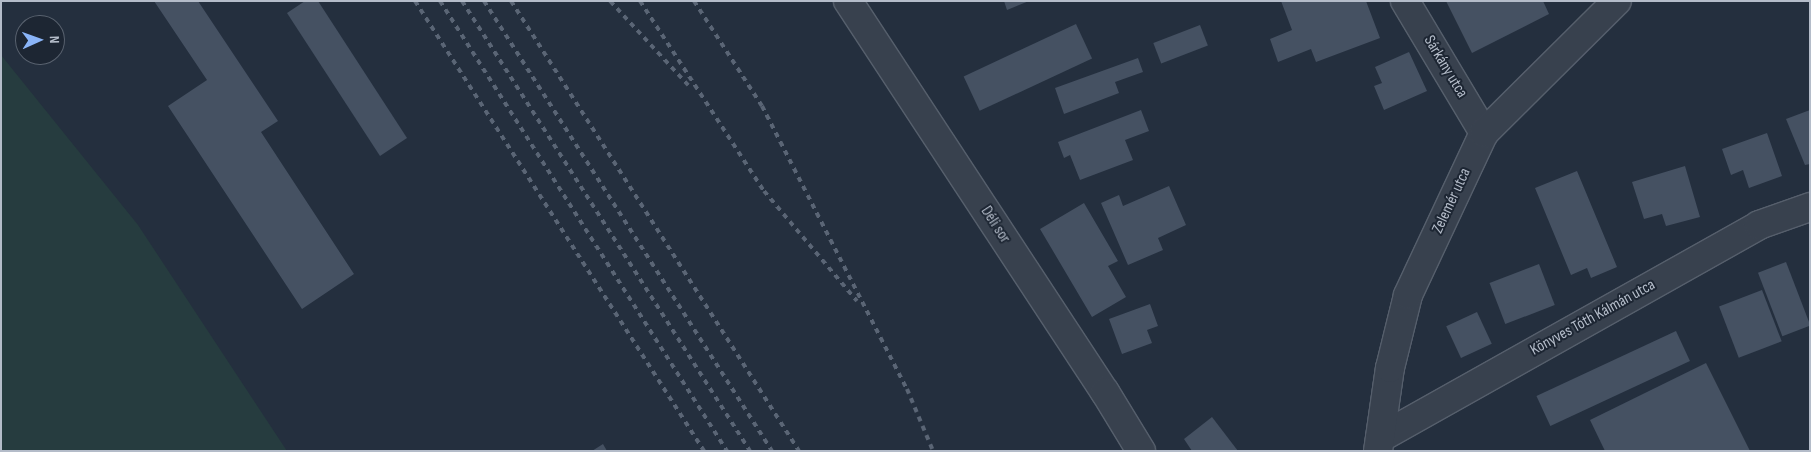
<!DOCTYPE html>
<meta charset="utf-8">
<style>
body{margin:0}
#map{position:relative;width:1811px;height:452px;overflow:hidden;background:#242f3e;font-family:"Sofia Sans Condensed",sans-serif}
div>[style]{position:absolute}
[style*='--x']{left:calc(var(--x)*1px);top:calc(var(--y)*1px);width:calc(var(--w)*1px);rotate:calc(var(--a)*1deg)}
.green>*{inset:0;background:#263c3f}
.building>*{inset:0;background:#455162;transform-origin:0 0}
.roads{filter:drop-shadow(1px 0 #565f6c) drop-shadow(-1px 0 #565f6c) drop-shadow(0 1px #565f6c) drop-shadow(0 -1px #565f6c)}
.minor>*{height:28px;margin:-14px;padding:0 14px;transform-origin:14px;border-radius:14px;background:#38414e}
.rail>*{height:4px;margin-top:-2px;transform-origin:0;background:repeating-linear-gradient(90deg,#5a6575 0 5px,transparent 0 10px)}
span{translate:-50% -50%;white-space:nowrap;text-align:center;line-height:1.15;-webkit-text-stroke:4px #1d2633;paint-order:stroke}
.street-label{font-size:16px;color:#b4bcc9}
.frame{position:absolute;inset:0;border:2px solid #b4bcc9;pointer-events:none}
.north{position:absolute;left:15px;top:15px;width:50px;height:50px;box-sizing:border-box;background:#1d2633;border:1px solid #59626f;border-radius:50%;rotate:88deg;font-size:14px;font-weight:700;line-height:20px;text-align:center;color:#b4bcc9}
.north::after{content:'';display:block;margin:auto;width:18px;height:22px;background:#8ab4f8;clip-path:polygon(50% 0,100% 100%,50% 72%,0 100%)}
</style>
<div id="map">
<div class="green">
<i style="clip-path:polygon(1px 55px,138px 225px,287px 451px,1px 451px)"></i>
</div>
<div class="building">
<i style="clip-path:polygon(154px 1px,198px 1px,278px 121px,261px 132px,354px 274px,302px 309px,168px 106px,207px 80px)"></i>
<i style="clip-path:polygon(305px 1px,318px 1px,407px 138px,380px 156px,287px 13px)"></i>
<i style="clip-path:polygon(1004px 1px,1029px 1px,1007px 10px)"></i>
<i style="clip-path:polygon(1281px 1px,1366px 1px,1380px 38px,1316px 62px,1311px 49px,1278px 62px,1270px 39px,1292px 30px)"></i>
<i style="clip-path:polygon(1446px 1px,1543px 1px,1549px 14px,1472px 53px)"></i>
<i style="left:1076px;top:24px;width:38px;height:124px;rotate:65deg"></i>
<i style="left:1200px;top:25px;width:22px;height:50px;rotate:69deg"></i>
<i style="clip-path:polygon(1409px 52px,1427px 91px,1384px 110px,1374px 86px,1382px 83px,1375px 67px)"></i>
<i style="clip-path:polygon(1138px 58px,1143px 72px,1115px 82px,1119px 93px,1064px 114px,1055px 88px)"></i>
<i style="clip-path:polygon(1141px 110px,1149px 131px,1125px 140px,1133px 160px,1080px 180px,1070px 155px,1064px 158px,1058px 142px)"></i>
<i style="clip-path:polygon(1810px 110px,1810px 164px,1805px 165px,1786px 119px)"></i>
<i style="clip-path:polygon(1767px 133px,1782px 176px,1749px 188px,1743px 170px,1731px 175px,1722px 149px)"></i>
<i style="clip-path:polygon(1685px 166px,1700px 217px,1666px 226px,1662px 214px,1644px 219px,1632px 182px)"></i>
<i style="clip-path:polygon(1577px 171px,1617px 267px,1591px 278px,1587px 268px,1571px 275px,1535px 188px)"></i>
<i style="clip-path:polygon(1169px 186px,1186px 225px,1158px 238px,1163px 250px,1128px 265px,1101px 203px,1119px 195px,1123px 206px)"></i>
<i style="clip-path:polygon(1084px 203px,1118px 261px,1108px 266px,1126px 297px,1092px 317px,1040px 229px)"></i>
<i style="left:1786px;top:262px;width:68px;height:30px;rotate:69deg"></i>
<i style="left:1539px;top:264px;width:44px;height:53px;rotate:69deg"></i>
<i style="left:1762px;top:290px;width:55px;height:46px;rotate:69deg"></i>
<i style="clip-path:polygon(1150px 304px,1158px 326px,1147px 330px,1152px 343px,1122px 354px,1109px 319px)"></i>
<i style="left:1477px;top:312px;width:35px;height:34px;rotate:65deg"></i>
<i style="left:1676px;top:331px;width:33px;height:154px;rotate:65deg"></i>
<i style="clip-path:polygon(1706px 363px,1750px 451px,1605px 451px,1590px 420px)"></i>
<i style="clip-path:polygon(1212px 417px,1238px 451px,1192px 451px,1184px 439px)"></i>
<i style="clip-path:polygon(603px 444px,607px 451px,592px 451px)"></i>
</div>
<div class="roads">
<div class="minor">
<i style="--x:848;--y:1;--w:468;--a:56.7"></i>
<i style="--x:1105;--y:392;--w:69;--a:58.6"></i>
<i style="--x:1405;--y:1;--w:154;--a:59.1"></i>
<i style="--x:1380;--y:438;--w:435;--a:-29.3"></i>
<i style="--x:1759;--y:225;--w:54;--a:-19.4"></i>
<i style="--x:1378;--y:451;--w:84;--a:-81.8"></i>
<i style="--x:1390;--y:368;--w:75;--a:-76.1"></i>
<i style="--x:1408;--y:295;--w:179;--a:-64.9"></i>
<i style="--x:1484;--y:133;--w:187;--a:-44.8"></i>
</div>
</div>
<div class="rail">
<i style="--x:415;--y:1;--w:535;--a:57.29"></i>
<i style="--x:440;--y:1;--w:534;--a:57.47"></i>
<i style="--x:462;--y:1;--w:534;--a:57.38"></i>
<i style="--x:484;--y:1;--w:534;--a:57.38"></i>
<i style="--x:511;--y:1;--w:534;--a:57.38"></i>
<i style="--x:610;--y:1;--w:115;--a:47.1"></i>
<i style="--x:640;--y:1;--w:227;--a:56.9"></i>
<i style="--x:764;--y:191;--w:144;--a:49.8"></i>
<i style="--x:694;--y:1;--w:125;--a:57.1"></i>
<i style="--x:762;--y:106;--w:318;--a:62.9"></i>
<i style="--x:907;--y:389;--w:67;--a:67.2"></i>
</div>
<div class="street-label">
<span style="left:1445px;top:67px;rotate:59deg">Sárkány utca</span>
<span style="left:1452px;top:201px;rotate:-65deg">Zelemér utca</span>
<span style="left:995px;top:225px;rotate:57deg">Déli sor</span>
<span style="left:1593px;top:318px;rotate:-29deg">Könyves Tóth Kálmán utca</span>
</div>
<div class="frame"></div>
<div class="north">N</div>
</div>
